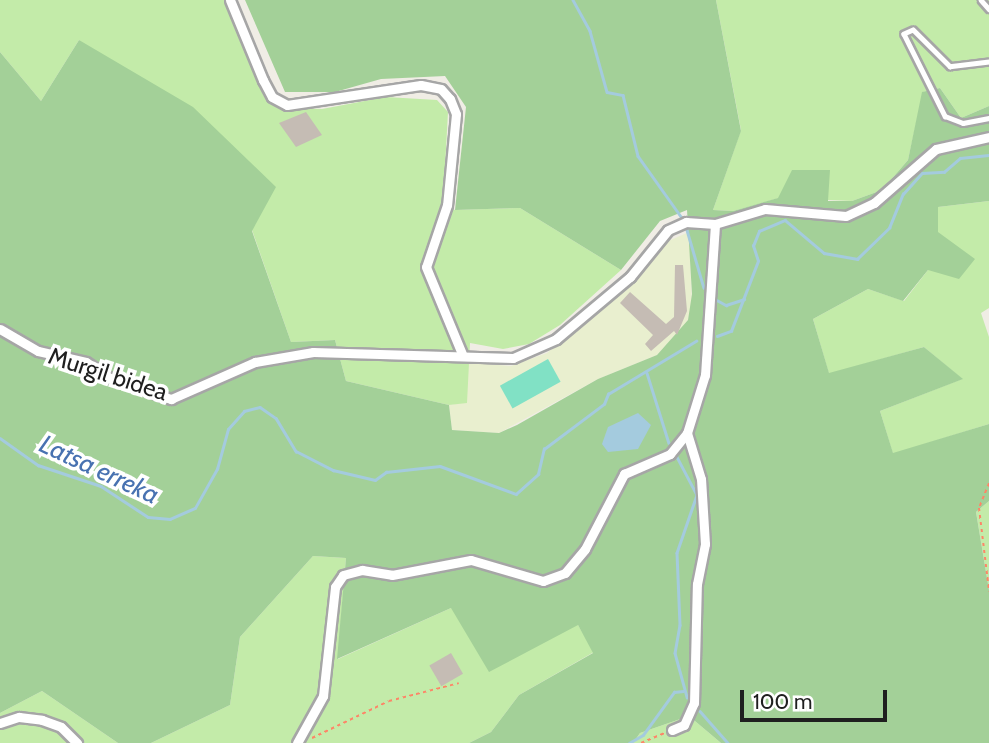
<!DOCTYPE html>
<style>
body{margin:0}
#map{position:relative;width:989px;height:743px;overflow:hidden;background:#f0ede5;font-family:Cabin,sans-serif}
div>[style]{position:absolute}
[style*='--x']{left:calc(var(--x)*1px);top:calc(var(--y)*1px);width:calc(var(--w)*1px);rotate:calc(var(--a)*1deg)}
.farmland>*{inset:0;background:#e9efcf}
.grass>*{inset:0;background:#c3eba9}
.forest>*{inset:0;background:#a3d098}
.pitch>*{inset:0;background:#81e1c5;transform-origin:0 0}
.water>*{inset:0;background:#a4cbde}
.stream>*{height:2.5px;margin:-1.25px;padding:0 1.25px;transform-origin:1.25px;border-radius:1.25px;background:#a4cbde}
.building>*{inset:0;background:#c5bcb4;transform-origin:0 0}
.path>*{height:2px;margin-top:-1px;transform-origin:0;background:repeating-linear-gradient(90deg,#fd8668 0 3.5px,transparent 0 7px)}
.roads{filter:drop-shadow(2px 0 #a6a6a6) drop-shadow(-2px 0 #a6a6a6) drop-shadow(0 2px #a6a6a6) drop-shadow(0 -2px #a6a6a6)}
.service>*{height:4.5px;margin:-2.25px;padding:0 2.25px;transform-origin:2.25px;border-radius:2.25px;background:#fff}
.minor>*{height:9px;margin:-4.5px;padding:0 4.5px;transform-origin:4.5px;border-radius:4.5px;background:#fff}
span{translate:-50% -50%;white-space:nowrap;text-align:center;line-height:1.15;-webkit-text-stroke:7px #fff;paint-order:stroke}
.street-label{font-size:24px;color:#1f1f1f}
.water-label{font-size:26px;color:#4872b1;font-style:italic}
.scale{position:absolute;left:740px;top:690px;width:147px;height:32px;box-sizing:border-box;border:4px solid #1f1f1f;border-top:0;padding-left:9px;font-size:21px;line-height:24px;white-space:nowrap;color:#1f1f1f;-webkit-text-stroke:5px #fff;paint-order:stroke}
</style>
<div id="map">
<div class="farmland">
<i style="clip-path:polygon(689px 232px,692px 304px,688px 320px,657px 355px,598px 379px,499px 433px,452px 430px,449px 405px,467px 402px,465px 362px,511px 366px,547px 353px,621px 293px,666px 242px)"></i>
</div>
<div class="grass">
<i style="clip-path:polygon(0 0,224px 0,264px 96px,276px 107px,322px 109px,386px 97px,437px 100px,448px 112px,443px 205px,455px 210px,520px 208px,621px 270px,560px 325px,529px 344px,503px 349px,470px 343px,467px 403px,449px 405px,346px 381px,335px 340px,291px 342px,252px 230px,79px 40px,41px 101px,0 52px)"></i>
<i style="clip-path:polygon(716px 0,989px 0,989px 106px,961px 118px,940px 88px,923px 92px,908px 160px,882px 190px,852px 201px,779px 198px,733px 211px,713px 210px,741px 130px)"></i>
<i style="clip-path:polygon(989px 201px,989px 308px,981px 313px,989px 337px,989px 424px,893px 454px,880px 411px,962px 379px,924px 347px,829px 374px,813px 319px,868px 289px,904px 301px,928px 270px,938px 207px)"></i>
<i style="clip-path:polygon(989px 501px,989px 590px,976px 512px)"></i>
<i style="clip-path:polygon(313px 556px,346px 558px,338px 659px,451px 608px,578px 625px,594px 652px,519px 695px,491px 732px,469px 743px,151px 743px,230px 705px,240px 637px)"></i>
<i style="clip-path:polygon(42px 691px,118px 743px,0 743px,0 713px)"></i>
<i style="clip-path:polygon(689px 716px,721px 743px,633px 743px,640px 733px)"></i>
</div>
<div class="forest">
<i style="clip-path:polygon(245px 0,716px 0,741px 131px,713px 210px,733px 211px,778px 198px,792px 170px,830px 170px,828px 201px,852px 201px,882px 190px,908px 160px,922px 92px,940px 88px,961px 118px,989px 106px,989px 201px,938px 207px,938px 232px,975px 259px,959px 279px,928px 270px,903px 301px,868px 289px,813px 319px,829px 373px,924px 347px,963px 379px,880px 411px,893px 453px,989px 424px,989px 501px,976px 512px,989px 590px,989px 743px,721px 743px,689px 716px,640px 733px,633px 743px,469px 743px,491px 732px,519px 695px,593px 653px,578px 625px,489px 672px,451px 608px,337px 659px,346px 558px,313px 556px,240px 637px,230px 705px,151px 743px,118px 743px,42px 691px,0 713px,0 52px,41px 101px,79px 40px,193px 107px,276px 187px,252px 231px,291px 342px,335px 340px,346px 381px,449px 405px,452px 430px,499px 433px,517px 425px,598px 379px,657px 355px,688px 320px,692px 294px,687px 210px,660px 221px,621px 270px,520px 208px,455px 210px,466px 107px,445px 76px,381px 79px,335px 92px,285px 92px)"></i>
</div>
<div class="pitch">
<i style="left:548px;top:359px;width:26px;height:55px;rotate:61deg"></i>
</div>
<div class="water">
<i style="clip-path:polygon(638px 413px,651px 425px,638px 449px,608px 452px,602px 444px,608px 427px)"></i>
</div>
<div class="stream">
<i style="--x:573;--y:0;--w:35;--a:61"></i>
<i style="--x:590;--y:31;--w:63;--a:74.4"></i>
<i style="--x:607;--y:92;--w:16;--a:11"></i>
<i style="--x:623;--y:95;--w:63;--a:76.2"></i>
<i style="--x:638;--y:156;--w:76;--a:54.6"></i>
<i style="--x:687;--y:230;--w:60;--a:73.7"></i>
<i style="--x:715;--y:299;--w:13;--a:29"></i>
<i style="--x:726;--y:305;--w:19;--a:-18"></i>
<i style="--x:717;--y:336;--w:15;--a:-20"></i>
<i style="--x:731;--y:331;--w:75;--a:-68.9"></i>
<i style="--x:758;--y:261;--w:16;--a:-108"></i>
<i style="--x:753;--y:246;--w:16;--a:-68"></i>
<i style="--x:759;--y:231;--w:28;--a:-23"></i>
<i style="--x:785;--y:220;--w:51;--a:40.2"></i>
<i style="--x:824;--y:253;--w:34;--a:10"></i>
<i style="--x:857;--y:259;--w:45;--a:-44.1"></i>
<i style="--x:889;--y:228;--w:37;--a:-68"></i>
<i style="--x:903;--y:194;--w:28;--a:-48"></i>
<i style="--x:922;--y:173;--w:22;--a:-3"></i>
<i style="--x:944;--y:172;--w:21;--a:-41"></i>
<i style="--x:960;--y:158;--w:29;--a:-6"></i>
<i style="--x:647;--y:373;--w:73;--a:72.6"></i>
<i style="--x:0;--y:438;--w:47;--a:35.4"></i>
<i style="--x:38;--y:465;--w:66;--a:18.4"></i>
<i style="--x:101;--y:486;--w:56;--a:33.4"></i>
<i style="--x:148;--y:517;--w:22;--a:5"></i>
<i style="--x:170;--y:519;--w:27;--a:-24"></i>
<i style="--x:195;--y:508;--w:45;--a:-60.6"></i>
<i style="--x:217;--y:469;--w:41;--a:-74.6"></i>
<i style="--x:228;--y:429;--w:24;--a:-48"></i>
<i style="--x:244;--y:411;--w:16;--a:-14"></i>
<i style="--x:260;--y:407;--w:19;--a:35"></i>
<i style="--x:276;--y:418;--w:39;--a:59"></i>
<i style="--x:296;--y:451;--w:42;--a:27.2"></i>
<i style="--x:333;--y:470;--w:43;--a:13.4"></i>
<i style="--x:375;--y:480;--w:14;--a:-36"></i>
<i style="--x:386;--y:472;--w:54;--a:-6.3"></i>
<i style="--x:440;--y:466;--w:81;--a:20.2"></i>
<i style="--x:516;--y:494;--w:30;--a:-42"></i>
<i style="--x:538;--y:474;--w:26;--a:-77"></i>
<i style="--x:544;--y:449;--w:75;--a:-36.9"></i>
<i style="--x:604;--y:404;--w:11;--a:-68"></i>
<i style="--x:608;--y:394;--w:103;--a:-31.1"></i>
<i style="--x:676;--y:455;--w:45;--a:62.3"></i>
<i style="--x:697;--y:495;--w:61;--a:109"></i>
<i style="--x:677;--y:553;--w:72;--a:87.6"></i>
<i style="--x:680;--y:625;--w:28;--a:100"></i>
<i style="--x:675;--y:653;--w:46;--a:74.7"></i>
<i style="--x:700;--y:711;--w:43;--a:48.8"></i>
<i style="--x:629;--y:743;--w:16;--a:-30"></i>
<i style="--x:643;--y:735;--w:53;--a:-54.2"></i>
<i style="--x:674;--y:692;--w:9;--a:-6"></i>
</div>
<div class="building">
<i style="clip-path:polygon(306px 112px,322px 135px,296px 147px,279px 123px)"></i>
<i style="clip-path:polygon(675px 265px,683px 265px,687px 311px,677px 335px,674px 331px,651px 351px,645px 344px,653px 335px,620px 303px,630px 292px,666px 324px,674px 317px)"></i>
<i style="left:451px;top:653px;width:24px;height:25px;rotate:60deg"></i>
</div>
<div class="path">
<i style="--x:989;--y:483;--w:27;--a:112"></i>
<i style="--x:979;--y:508;--w:84;--a:83.1"></i>
<i style="--x:312;--y:738;--w:85;--a:-25.7"></i>
<i style="--x:389;--y:701;--w:72;--a:-14.4"></i>
<i style="--x:641;--y:743;--w:25;--a:-23"></i>
</div>
<div class="roads">
<div class="service">
<i style="--x:981;--y:0;--w:12;--a:48"></i>
<i style="--x:989;--y:62;--w:39;--a:173"></i>
<i style="--x:950;--y:67;--w:52;--a:-135"></i>
<i style="--x:913;--y:30;--w:10;--a:156"></i>
<i style="--x:904;--y:34;--w:92;--a:63.4"></i>
<i style="--x:945;--y:116;--w:19;--a:21"></i>
<i style="--x:963;--y:123;--w:26;--a:-11"></i>
</div>
<div class="minor">
<i style="--x:230;--y:0;--w:87;--a:67.6"></i>
<i style="--x:263;--y:80;--w:19;--a:62"></i>
<i style="--x:272;--y:97;--w:17;--a:28"></i>
<i style="--x:287;--y:105;--w:135;--a:-8.5"></i>
<i style="--x:421;--y:85;--w:20;--a:11"></i>
<i style="--x:441;--y:89;--w:13;--a:48"></i>
<i style="--x:450;--y:99;--w:16;--a:68"></i>
<i style="--x:456;--y:114;--w:91;--a:95.6"></i>
<i style="--x:447;--y:205;--w:65;--a:108.7"></i>
<i style="--x:426;--y:267;--w:94;--a:67.5"></i>
<i style="--x:0;--y:329;--w:44;--a:30.1"></i>
<i style="--x:38;--y:351;--w:49;--a:12.9"></i>
<i style="--x:86;--y:362;--w:29;--a:34"></i>
<i style="--x:110;--y:378;--w:65;--a:19"></i>
<i style="--x:171;--y:399;--w:92;--a:-23.8"></i>
<i style="--x:255;--y:362;--w:59;--a:-9.8"></i>
<i style="--x:313;--y:352;--w:200;--a:1.7"></i>
<i style="--x:513;--y:358;--w:47;--a:-23.8"></i>
<i style="--x:556;--y:339;--w:97;--a:-40"></i>
<i style="--x:630;--y:277;--w:60;--a:-51"></i>
<i style="--x:668;--y:230;--w:20;--a:-24"></i>
<i style="--x:686;--y:222;--w:29;--a:4"></i>
<i style="--x:715;--y:224;--w:52;--a:-16.7"></i>
<i style="--x:765;--y:209;--w:81;--a:4.9"></i>
<i style="--x:846;--y:216;--w:31;--a:-25"></i>
<i style="--x:874;--y:203;--w:82;--a:-41.1"></i>
<i style="--x:936;--y:149;--w:54;--a:-12.8"></i>
<i style="--x:0;--y:723;--w:20;--a:-18"></i>
<i style="--x:19;--y:717;--w:23;--a:7"></i>
<i style="--x:42;--y:720;--w:20;--a:20"></i>
<i style="--x:61;--y:727;--w:23;--a:45"></i>
<i style="--x:672;--y:730;--w:13;--a:-23"></i>
<i style="--x:684;--y:725;--w:24;--a:-66"></i>
<i style="--x:694;--y:703;--w:119;--a:-88.6"></i>
<i style="--x:697;--y:584;--w:41;--a:-78.7"></i>
<i style="--x:705;--y:544;--w:65;--a:-93.5"></i>
<i style="--x:701;--y:479;--w:48;--a:-106.9"></i>
<i style="--x:297;--y:743;--w:54;--a:-61"></i>
<i style="--x:323;--y:696;--w:110;--a:-83.7"></i>
<i style="--x:335;--y:587;--w:14;--a:-56"></i>
<i style="--x:343;--y:575;--w:20;--a:-15"></i>
<i style="--x:362;--y:570;--w:30;--a:9"></i>
<i style="--x:392;--y:575;--w:80;--a:-10.8"></i>
<i style="--x:471;--y:560;--w:75;--a:16.3"></i>
<i style="--x:543;--y:581;--w:23;--a:-20"></i>
<i style="--x:565;--y:573;--w:31;--a:-50"></i>
<i style="--x:585;--y:549;--w:85;--a:-62.5"></i>
<i style="--x:624;--y:474;--w:50;--a:-23.5"></i>
<i style="--x:670;--y:454;--w:27;--a:-51"></i>
<i style="--x:687;--y:433;--w:61;--a:-72.8"></i>
<i style="--x:705;--y:375;--w:151;--a:-86.2"></i>
</div>
</div>
<div class="street-label">
<span style="left:108px;top:374px;rotate:18deg">Murgil bidea</span>
</div>
<div class="water-label">
<span style="left:99px;top:470px;rotate:25deg">Latsa erreka</span>
</div>
<div class="scale">100 m</div>
</div>
